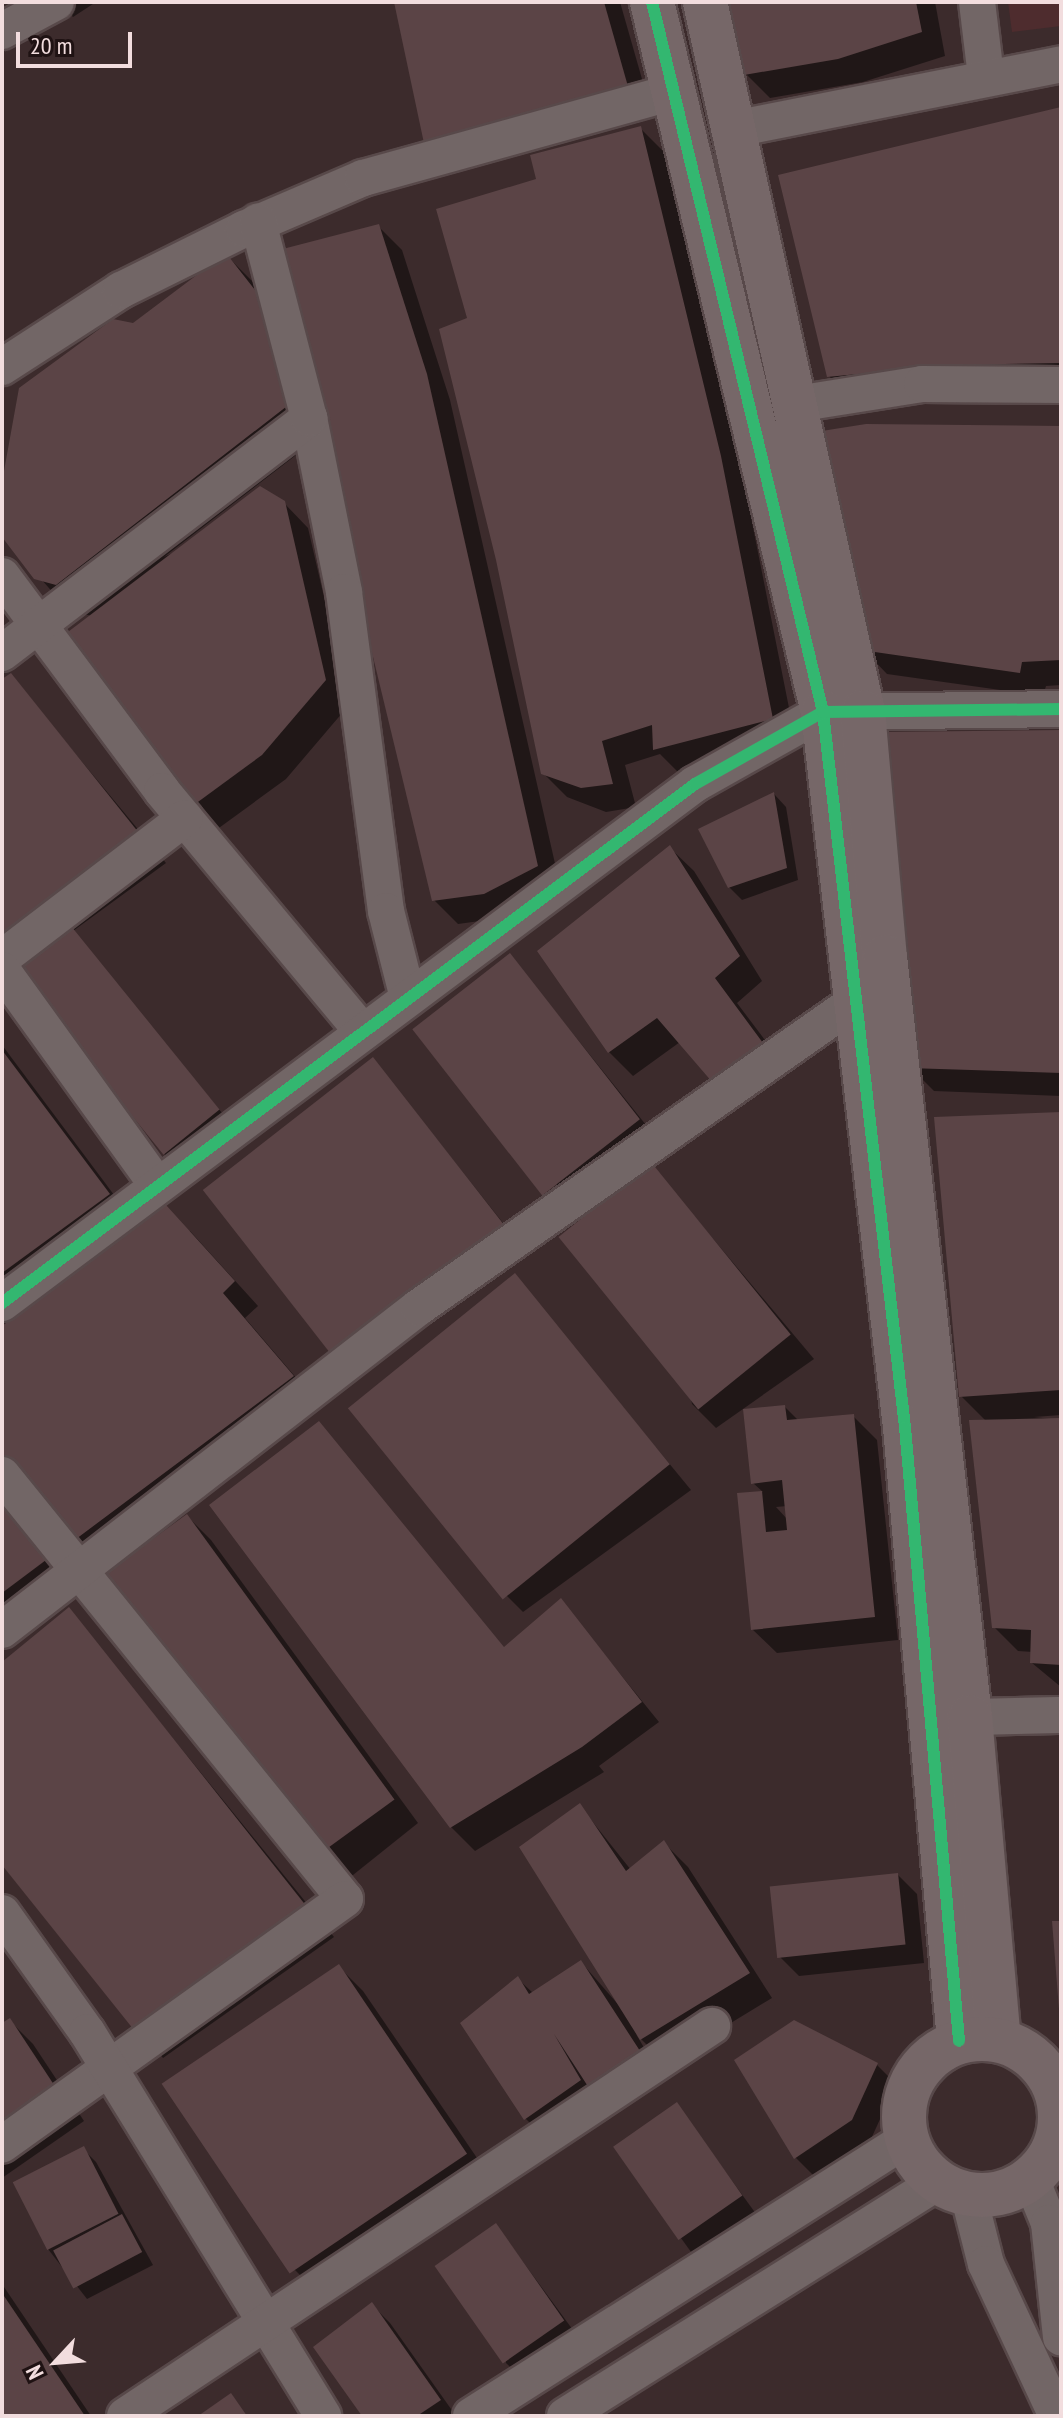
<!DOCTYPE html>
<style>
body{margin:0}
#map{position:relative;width:1063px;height:2418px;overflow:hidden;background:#3c2b2c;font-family:"PT Sans Narrow",sans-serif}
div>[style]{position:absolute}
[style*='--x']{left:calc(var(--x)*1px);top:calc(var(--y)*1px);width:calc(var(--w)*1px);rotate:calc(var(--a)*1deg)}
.built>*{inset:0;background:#4e2c2e}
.shadow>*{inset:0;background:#0007;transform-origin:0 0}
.building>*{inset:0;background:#5b4446;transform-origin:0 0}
.roads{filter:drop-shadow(2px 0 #58494a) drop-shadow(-2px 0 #58494a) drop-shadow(0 2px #58494a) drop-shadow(0 -2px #58494a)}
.street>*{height:36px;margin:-18px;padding:0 18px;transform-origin:18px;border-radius:18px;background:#726666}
.secondary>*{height:44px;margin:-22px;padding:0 22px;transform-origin:22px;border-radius:22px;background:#766768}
.secondary>.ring{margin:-22px;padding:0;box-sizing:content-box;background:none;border:44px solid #766768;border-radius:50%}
.cycleway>*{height:12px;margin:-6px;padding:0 6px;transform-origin:6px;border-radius:6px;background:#33b770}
span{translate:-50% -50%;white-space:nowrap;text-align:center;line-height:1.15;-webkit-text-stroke:7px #1f1213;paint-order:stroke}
.frame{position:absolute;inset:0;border:4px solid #f2ddde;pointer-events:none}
.north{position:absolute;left:16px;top:2322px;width:80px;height:80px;-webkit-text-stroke:6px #1f1213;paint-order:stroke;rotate:244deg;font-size:22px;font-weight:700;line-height:32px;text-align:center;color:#f2ddde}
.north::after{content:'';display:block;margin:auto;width:28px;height:36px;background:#f2ddde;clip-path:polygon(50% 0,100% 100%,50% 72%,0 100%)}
.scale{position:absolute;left:16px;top:32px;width:116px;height:36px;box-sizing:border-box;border:4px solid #f2ddde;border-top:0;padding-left:10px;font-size:24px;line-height:28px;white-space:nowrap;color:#f2ddde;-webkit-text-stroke:6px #1f1213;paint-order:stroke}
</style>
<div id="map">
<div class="built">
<i style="clip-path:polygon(1008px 2px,1061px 2px,1061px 26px,1012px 32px)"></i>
</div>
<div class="shadow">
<i style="clip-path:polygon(58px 2px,96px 2px,73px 17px)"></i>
<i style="clip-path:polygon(396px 2px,620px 2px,652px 114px)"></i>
<i style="clip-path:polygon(730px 2px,935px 2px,945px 56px,863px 82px,770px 98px,746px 74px)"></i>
<i style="clip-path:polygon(1061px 109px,1061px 387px,853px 400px,829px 376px)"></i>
<i style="clip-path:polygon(640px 128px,664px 152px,744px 482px,796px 743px,679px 773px,660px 754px,625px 765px,636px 807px,606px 812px,567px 797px,543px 773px,469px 319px,539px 181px)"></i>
<i style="clip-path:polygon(378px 226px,402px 250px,450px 400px,561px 890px,509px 917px,458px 924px,434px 900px,322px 435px,164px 557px,284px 503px,308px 528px,349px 705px,286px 779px,212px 833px,92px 616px,68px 610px,2px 534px,2px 493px,134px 325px,226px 255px,258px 287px)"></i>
<i style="clip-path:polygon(1061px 428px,1061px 685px,1046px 686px,1043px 696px,887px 674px,863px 649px)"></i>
<i style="clip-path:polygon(10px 675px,166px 863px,73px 931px,236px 1130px,178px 1171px,18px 972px,2px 682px)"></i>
<i style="clip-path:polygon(1061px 732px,1061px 1096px,934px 1091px,910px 1067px)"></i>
<i style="clip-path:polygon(774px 794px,786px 807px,798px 880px,742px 900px,729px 887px)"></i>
<i style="clip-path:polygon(670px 848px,694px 871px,762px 981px,737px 1003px,786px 1068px,738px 1106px,680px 1042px,633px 1076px,609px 1052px)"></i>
<i style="clip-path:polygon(510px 955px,662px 1145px,565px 1226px)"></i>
<i style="clip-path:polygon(2px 1045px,132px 1219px,2px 1314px)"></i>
<i style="clip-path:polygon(373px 1059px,526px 1252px,357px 1373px,333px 1349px)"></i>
<i style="clip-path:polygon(1061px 1114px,1061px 1415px,1034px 1417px,1061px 1420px,1061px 1687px,1032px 1663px,1033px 1652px,1018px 1651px,994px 1627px,986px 1421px,961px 1396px)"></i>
<i style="clip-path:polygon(651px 1165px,814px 1359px,716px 1428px,692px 1404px)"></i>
<i style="clip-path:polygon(190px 1231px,258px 1306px,245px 1318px,316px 1401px,89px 1571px,65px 1547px,2px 1328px)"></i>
<i style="clip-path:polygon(514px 1275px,691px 1490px,523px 1612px,499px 1588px)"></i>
<i style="clip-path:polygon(evenodd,785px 1407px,799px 1421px,853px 1416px,877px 1440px,898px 1640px,777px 1653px,752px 1629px,739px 1495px,763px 1492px,753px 1483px,785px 1407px,787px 1506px,788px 1520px,776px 1507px,787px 1506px)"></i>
<i style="clip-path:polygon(319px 1424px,505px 1649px,561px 1601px,659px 1722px,599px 1766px,604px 1772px,475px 1851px,451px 1827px)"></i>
<i style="clip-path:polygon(2px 1500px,69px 1585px,2px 1635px)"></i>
<i style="clip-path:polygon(187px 1516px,211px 1540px,418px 1823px,338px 1887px)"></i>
<i style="clip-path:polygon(69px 1610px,334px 1937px,163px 2058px,2px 1861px,2px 1665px)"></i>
<i style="clip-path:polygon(580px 1806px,631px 1870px,664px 1843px,688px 1867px,772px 1998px,665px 2063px,636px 2034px,659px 2073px,545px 2138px,526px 2119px,463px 2024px,518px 1979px,533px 1993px,581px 1962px,623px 2010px)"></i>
<i style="clip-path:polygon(898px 1875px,917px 1894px,924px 1963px,799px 1976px,780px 1957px)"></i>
<i style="clip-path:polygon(339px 1967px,363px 1991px,490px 2177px,318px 2293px,294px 2269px)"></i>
<i style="clip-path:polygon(9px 2020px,33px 2044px,84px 2121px,2px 2178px,2px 2025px)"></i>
<i style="clip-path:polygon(877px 2065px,896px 2084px,871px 2139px,814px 2176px,795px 2157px)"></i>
<i style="left:677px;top:2105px;width:138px;height:75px;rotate:54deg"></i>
<i style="clip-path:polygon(83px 2149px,96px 2162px,153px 2265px,87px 2299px,48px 2249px)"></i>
<i style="clip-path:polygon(496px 2225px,581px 2341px,525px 2381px,506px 2363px)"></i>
<i style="clip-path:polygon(2px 2284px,91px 2416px,2px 2416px)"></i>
<i style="clip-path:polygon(372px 2305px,390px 2323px,456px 2416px,365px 2416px)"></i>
</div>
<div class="building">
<i style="clip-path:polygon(394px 2px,604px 2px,629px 90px,425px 148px)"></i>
<i style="clip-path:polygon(728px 2px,916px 2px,922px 32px,838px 59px,744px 75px)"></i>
<i style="clip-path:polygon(1061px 107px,1061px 363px,951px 365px,827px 377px,778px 175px)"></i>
<i style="clip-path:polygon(641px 126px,721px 456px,773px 719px,653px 750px,652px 725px,602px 741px,613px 784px,581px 788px,541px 774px,496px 560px,439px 329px,467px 318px,436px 209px,536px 179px,530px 155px)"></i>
<i style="clip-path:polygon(379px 224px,427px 374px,538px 866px,484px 894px,432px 901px,275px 251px)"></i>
<i style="clip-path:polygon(226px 253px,259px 295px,291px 403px,56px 585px,34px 579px,2px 537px,2px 482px,19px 388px,113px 319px,133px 323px)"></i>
<i style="clip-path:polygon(866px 424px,1061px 426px,1061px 660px,1022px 662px,1020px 673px,861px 650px,809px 433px)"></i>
<i style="clip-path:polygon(260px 486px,285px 501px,326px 680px,262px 755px,187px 810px,60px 638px)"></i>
<i style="clip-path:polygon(11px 673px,143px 838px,2px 942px,2px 679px)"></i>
<i style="clip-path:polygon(1061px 730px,1061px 1073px,908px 1068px,880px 732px)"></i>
<i style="clip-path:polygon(774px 792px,787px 868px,728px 888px,698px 829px)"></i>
<i style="clip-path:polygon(670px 845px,740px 956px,715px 978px,763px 1043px,713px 1083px,657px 1018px,608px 1053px,537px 951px)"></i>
<i style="left:71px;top:926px;width:236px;height:72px;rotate:51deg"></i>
<i style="left:510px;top:953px;width:211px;height:124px;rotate:52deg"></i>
<i style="clip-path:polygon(2px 1050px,110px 1194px,2px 1273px)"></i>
<i style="left:373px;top:1057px;width:215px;height:216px;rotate:52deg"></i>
<i style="clip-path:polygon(1061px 1112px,1061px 1390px,959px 1397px,934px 1117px)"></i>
<i style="left:651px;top:1162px;width:222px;height:119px;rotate:51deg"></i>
<i style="clip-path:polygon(166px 1205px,235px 1281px,223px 1293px,294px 1376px,64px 1548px,2px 1466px,2px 1326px)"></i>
<i style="left:515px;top:1273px;width:246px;height:215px;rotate:51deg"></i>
<i style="clip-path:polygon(785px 1405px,787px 1420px,854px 1414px,875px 1617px,751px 1630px,737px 1493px,762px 1491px,766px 1532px,787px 1530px,782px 1480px,751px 1484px,743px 1409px)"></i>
<i style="clip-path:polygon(1061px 1418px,1061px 1665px,1030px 1663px,1031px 1630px,992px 1628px,969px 1420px)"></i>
<i style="clip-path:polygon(319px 1421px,504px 1647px,561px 1598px,642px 1702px,582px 1747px,450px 1828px,209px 1505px)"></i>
<i style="clip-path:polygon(2px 1504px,46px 1560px,2px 1593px)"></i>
<i style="left:187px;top:1514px;width:353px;height:116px;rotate:54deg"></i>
<i style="clip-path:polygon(69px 1607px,311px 1912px,138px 2035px,2px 1865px,2px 1662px)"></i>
<i style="clip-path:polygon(580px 1803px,626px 1871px,664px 1840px,750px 1973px,640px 2040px,519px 1847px)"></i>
<i style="left:898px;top:1873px;width:72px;height:129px;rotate:84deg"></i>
<i style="clip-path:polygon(1052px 1921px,1061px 1921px,1061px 2009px,1059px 2009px)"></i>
<i style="clip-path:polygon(581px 1960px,642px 2054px,589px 2088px,554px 2034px,581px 2080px,524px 2120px,460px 2023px,518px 1976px,529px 1994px)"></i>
<i style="left:339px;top:1964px;width:229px;height:214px;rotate:56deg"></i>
<i style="clip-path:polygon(10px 2018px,62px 2097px,2px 2138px,2px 2023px)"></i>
<i style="clip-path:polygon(794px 2020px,878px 2063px,852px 2120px,794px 2159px,734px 2060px)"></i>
<i style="left:677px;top:2102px;width:114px;height:78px;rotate:55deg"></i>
<i style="left:84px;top:2146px;width:76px;height:80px;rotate:63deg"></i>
<i style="left:122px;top:2214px;width:43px;height:78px;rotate:62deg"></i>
<i style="left:496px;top:2223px;width:119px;height:75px;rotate:55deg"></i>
<i style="clip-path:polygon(2px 2293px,85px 2416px,2px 2416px)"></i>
<i style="clip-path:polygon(372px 2302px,441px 2400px,417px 2416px,362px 2416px,313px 2347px)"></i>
<i style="clip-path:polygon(231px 2393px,247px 2416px,198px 2416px)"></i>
</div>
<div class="roads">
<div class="street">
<i style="--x:977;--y:2;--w:75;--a:83.1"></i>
<i style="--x:2;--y:31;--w:61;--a:-28.2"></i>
<i style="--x:734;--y:129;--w:333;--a:-11.2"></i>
<i style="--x:2;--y:367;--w:142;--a:-32.9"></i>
<i style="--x:121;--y:290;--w:137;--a:-26.4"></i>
<i style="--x:244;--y:229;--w:129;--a:-23.2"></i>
<i style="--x:363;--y:178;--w:322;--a:-15.5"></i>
<i style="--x:796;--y:404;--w:128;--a:-9"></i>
<i style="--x:922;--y:384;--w:139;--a:0.4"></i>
<i style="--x:309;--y:418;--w:177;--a:78.6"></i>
<i style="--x:344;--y:592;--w:322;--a:82.5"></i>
<i style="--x:386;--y:911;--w:90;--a:75.8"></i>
<i style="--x:2;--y:576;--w:268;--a:53.3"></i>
<i style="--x:162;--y:791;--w:314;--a:50.2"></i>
<i style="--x:2;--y:653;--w:387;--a:-37.4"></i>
<i style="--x:309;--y:418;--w:203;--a:-104.6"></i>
<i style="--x:2;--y:958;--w:230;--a:-37.4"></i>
<i style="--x:2;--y:970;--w:265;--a:54.2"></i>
<i style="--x:2;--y:1303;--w:866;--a:-36.83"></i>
<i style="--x:695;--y:784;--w:147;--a:-29.4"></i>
<i style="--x:823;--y:712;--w:238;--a:-0.7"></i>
<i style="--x:2;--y:1475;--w:545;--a:51.03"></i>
<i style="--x:345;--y:1899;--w:422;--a:144.4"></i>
<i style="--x:2;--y:1630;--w:527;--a:-37.76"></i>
<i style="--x:419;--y:1307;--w:537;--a:-34.99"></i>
<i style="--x:970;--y:1717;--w:91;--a:-1.3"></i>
<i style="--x:2;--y:1913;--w:146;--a:54.5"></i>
<i style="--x:87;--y:2032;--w:451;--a:58.4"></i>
<i style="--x:1031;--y:2179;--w:48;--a:67.8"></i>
<i style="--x:1049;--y:2223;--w:115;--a:84"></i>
<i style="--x:968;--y:2193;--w:73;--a:75.8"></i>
<i style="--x:986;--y:2264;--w:168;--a:65"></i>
<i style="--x:125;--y:2416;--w:705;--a:-33.6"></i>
<i style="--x:471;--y:2416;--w:517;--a:-32.43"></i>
<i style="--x:565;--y:2416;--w:442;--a:-32.1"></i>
</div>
<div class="secondary">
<i style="--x:652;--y:2;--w:730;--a:76.46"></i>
<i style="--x:823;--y:712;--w:720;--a:83.46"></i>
<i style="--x:905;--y:1427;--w:616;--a:84.97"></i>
<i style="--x:705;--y:2;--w:727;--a:77.45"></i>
<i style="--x:863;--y:712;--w:246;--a:84.9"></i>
<i style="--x:885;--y:957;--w:765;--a:83.62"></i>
<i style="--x:970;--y:1717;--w:324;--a:84.9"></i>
<i class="ring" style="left:904px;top:2039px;width:112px;height:112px"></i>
</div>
</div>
<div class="cycleway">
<i style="--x:652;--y:2;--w:730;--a:76.46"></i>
<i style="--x:823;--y:712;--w:720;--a:83.46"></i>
<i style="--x:905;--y:1427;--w:616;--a:84.97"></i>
<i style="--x:2;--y:1303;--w:866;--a:-36.83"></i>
<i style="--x:695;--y:784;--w:147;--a:-29.4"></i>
<i style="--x:823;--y:712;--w:238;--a:-0.7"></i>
</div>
<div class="frame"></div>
<div class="north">N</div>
<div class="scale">20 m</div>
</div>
